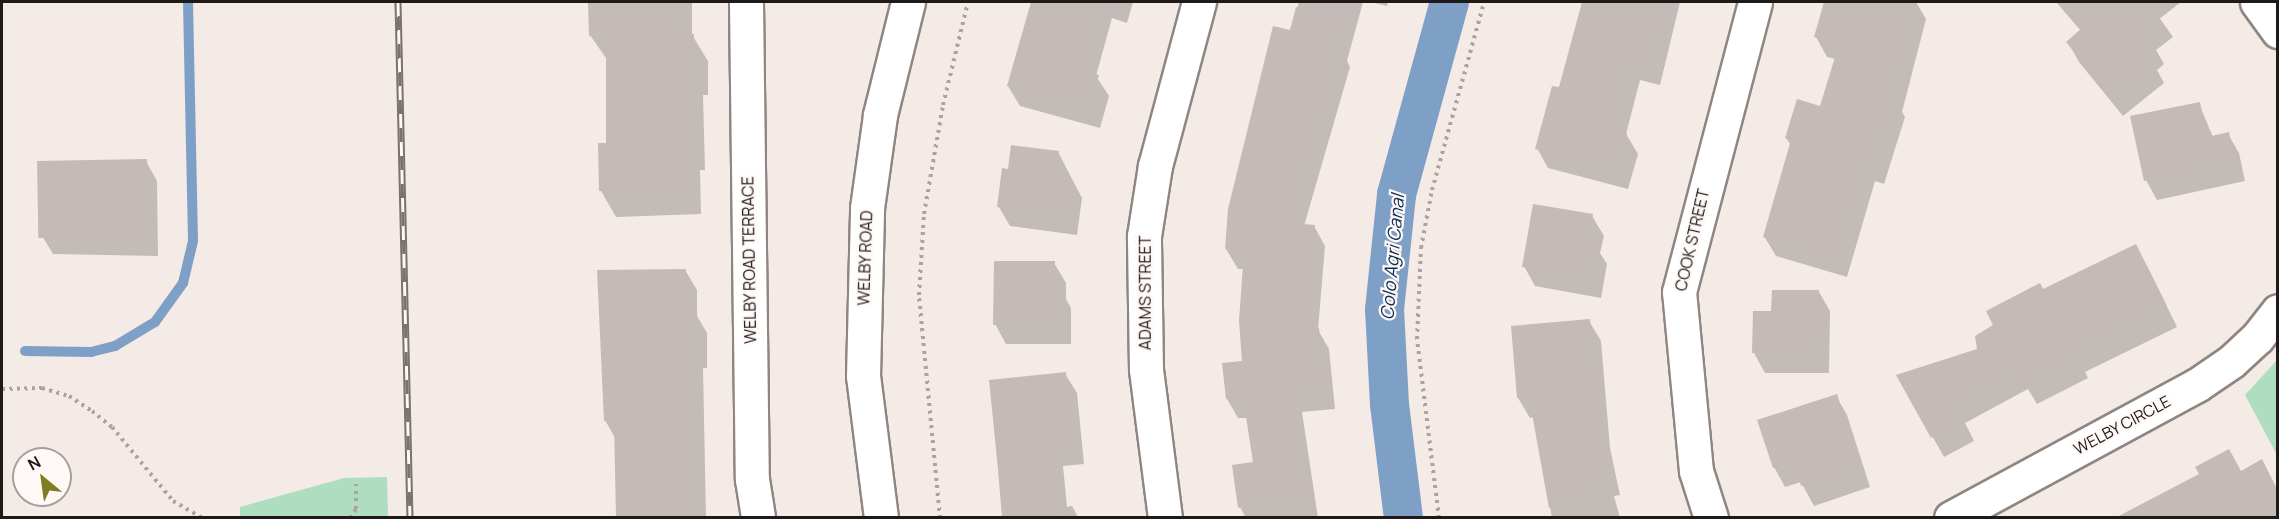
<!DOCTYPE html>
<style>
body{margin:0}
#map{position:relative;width:2279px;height:519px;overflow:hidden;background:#f4eae6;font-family:Manrope,sans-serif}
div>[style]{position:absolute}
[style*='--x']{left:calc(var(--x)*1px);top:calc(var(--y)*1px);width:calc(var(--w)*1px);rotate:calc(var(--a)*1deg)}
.green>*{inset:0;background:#aedebf}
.shadow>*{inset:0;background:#0003}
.stream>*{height:10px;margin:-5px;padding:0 5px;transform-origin:5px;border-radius:5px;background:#7fa0c6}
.canal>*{height:39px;margin:-19.5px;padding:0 19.5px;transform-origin:19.5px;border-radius:19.5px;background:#7fa0c6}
.building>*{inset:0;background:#c4bab6;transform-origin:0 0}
.path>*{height:4px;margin-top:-2px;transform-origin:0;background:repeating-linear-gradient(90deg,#aba3a0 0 3px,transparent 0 7.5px)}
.roads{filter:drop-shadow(2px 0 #8f8682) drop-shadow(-2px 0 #8f8682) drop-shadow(0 2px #8f8682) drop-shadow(0 -2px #8f8682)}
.minor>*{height:33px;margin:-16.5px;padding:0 16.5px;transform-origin:16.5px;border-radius:16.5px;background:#fff}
.tertiary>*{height:33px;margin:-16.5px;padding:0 16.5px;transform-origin:16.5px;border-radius:16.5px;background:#fff}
.rail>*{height:7px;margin-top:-3.5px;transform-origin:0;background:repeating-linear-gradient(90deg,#fff8f6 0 14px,#787270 0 28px);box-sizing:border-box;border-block:2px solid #787270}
span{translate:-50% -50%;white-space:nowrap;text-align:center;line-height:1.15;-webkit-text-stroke:4.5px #fff8f6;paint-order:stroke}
.street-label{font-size:16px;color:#1d1a19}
.water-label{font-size:18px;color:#0b2f54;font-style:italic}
.frame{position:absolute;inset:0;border:3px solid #1d1a19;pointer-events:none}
.north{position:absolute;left:12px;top:447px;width:60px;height:60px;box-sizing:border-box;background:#fff8f6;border:2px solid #a59f9e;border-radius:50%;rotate:331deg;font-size:16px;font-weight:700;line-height:24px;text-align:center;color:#1d1a19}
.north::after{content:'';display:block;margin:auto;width:21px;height:27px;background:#807c22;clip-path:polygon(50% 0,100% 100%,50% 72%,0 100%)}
</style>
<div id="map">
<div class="green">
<i style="clip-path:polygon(2277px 360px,2277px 455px,2245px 395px)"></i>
<i style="clip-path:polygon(387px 477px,388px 517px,240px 517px,240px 507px,344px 478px)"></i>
</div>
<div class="shadow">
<i style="clip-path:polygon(590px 2px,692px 2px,692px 35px,708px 61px,708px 95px,703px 95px,705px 170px,700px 170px,701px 214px,616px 217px,601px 191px,608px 144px,608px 61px,590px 35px)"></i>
<i style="clip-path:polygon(1048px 2px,1133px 2px,1127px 23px,1112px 18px,1096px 76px,1109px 96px,1100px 128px,1020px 106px,1008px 86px,1039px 30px)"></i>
<i style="clip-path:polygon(1299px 2px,1363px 2px,1347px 61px,1350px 67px,1304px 226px,1314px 226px,1325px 246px,1318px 330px,1329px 349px,1335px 409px,1302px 412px,1318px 518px,1246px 518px,1240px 507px,1255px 463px,1248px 418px,1238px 418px,1227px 399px,1244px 362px,1244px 269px,1238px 269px,1226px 249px)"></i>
<i style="clip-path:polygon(1371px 2px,1388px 2px,1387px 6px)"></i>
<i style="clip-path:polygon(1584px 2px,1680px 2px,1660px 85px,1640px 80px,1626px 134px,1638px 154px,1628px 189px,1548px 168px,1537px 148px,1560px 89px)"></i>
<i style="clip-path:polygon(1825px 2px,1916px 2px,1926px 19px,1902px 112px,1905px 117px,1884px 184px,1875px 181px,1847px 277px,1776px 256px,1764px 236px,1791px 145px,1786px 138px,1821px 108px,1836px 59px,1827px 57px,1816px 37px)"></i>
<i style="clip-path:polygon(2056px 2px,2148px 2px,2173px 37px,2156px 50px,2164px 64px,2157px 70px,2164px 83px,2123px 116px,2079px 62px,2068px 42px,2081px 31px)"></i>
<i style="clip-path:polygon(2199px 104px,2213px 137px,2228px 134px,2239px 153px,2245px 181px,2157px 200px,2146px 180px)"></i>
<i style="clip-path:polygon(1058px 152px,1082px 198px,1077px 235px,1010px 226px,999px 207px,1009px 170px)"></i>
<i style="clip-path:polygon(146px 161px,157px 181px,158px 256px,53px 254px,41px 234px)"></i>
<i style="clip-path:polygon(1592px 216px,1604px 236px,1600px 253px,1607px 264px,1601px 298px,1535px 286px,1524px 266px)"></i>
<i style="clip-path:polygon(1054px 263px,1066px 283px,1066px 299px,1071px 308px,1071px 344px,1006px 344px,995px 324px)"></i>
<i style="clip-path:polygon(2147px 266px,2177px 327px,2085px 372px,2088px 378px,2037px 404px,2028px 389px,1965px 423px,1974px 441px,1944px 457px,1898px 375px,1978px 350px,2043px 291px)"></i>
<i style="clip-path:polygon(685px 270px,697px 290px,697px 316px,707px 333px,707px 368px,703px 368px,706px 518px,617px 518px,615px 438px,605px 420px)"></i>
<i style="clip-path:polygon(1819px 292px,1830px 311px,1829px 373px,1765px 373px,1754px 353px,1773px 313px)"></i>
<i style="clip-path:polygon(1589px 321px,1601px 341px,1610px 448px,1620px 495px,1614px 496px,1620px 518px,1552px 518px,1534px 417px,1530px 418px,1518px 398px)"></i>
<i style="clip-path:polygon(1065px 374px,1077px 393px,1084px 464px,1063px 466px,1067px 507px,1072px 506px,1078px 517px,1087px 518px,1002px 518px,991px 381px)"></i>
<i style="clip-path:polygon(1836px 396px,1847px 415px,1870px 487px,1814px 506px,1801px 482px,1785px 487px,1774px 467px)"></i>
</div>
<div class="stream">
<i style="--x:25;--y:351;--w:66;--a:0.9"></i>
<i style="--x:91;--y:352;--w:25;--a:-14"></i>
<i style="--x:115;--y:346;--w:47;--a:-31"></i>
<i style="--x:155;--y:322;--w:48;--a:-54.3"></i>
<i style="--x:183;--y:283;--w:43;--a:-76.6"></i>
<i style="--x:193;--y:241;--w:239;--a:-91.2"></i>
</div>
<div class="canal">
<i style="--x:1403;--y:518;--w:115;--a:-97"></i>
<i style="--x:1389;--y:404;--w:95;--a:-93"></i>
<i style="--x:1384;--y:309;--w:116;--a:-84"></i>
<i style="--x:1396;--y:194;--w:199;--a:-74.6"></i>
</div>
<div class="building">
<i style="clip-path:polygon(588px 2px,678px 2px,678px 34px,694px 34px,694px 69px,689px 69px,691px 145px,686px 145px,687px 189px,599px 191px,598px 143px,606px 143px,606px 35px,589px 36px)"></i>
<i style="clip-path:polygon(1031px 2px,1101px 2px,1081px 70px,1099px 75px,1089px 109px,1007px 86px)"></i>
<i style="clip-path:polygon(1582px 2px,1667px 2px,1649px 66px,1629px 61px,1611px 129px,1627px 133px,1617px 170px,1535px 149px,1552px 86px,1559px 87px)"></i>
<i style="clip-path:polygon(1824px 2px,1915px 2px,1890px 95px,1894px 96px,1873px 165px,1864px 162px,1836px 258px,1763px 237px,1791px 140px,1785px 138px,1797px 99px,1820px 106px,1839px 44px,1814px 37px)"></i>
<i style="clip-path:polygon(2059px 2px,2181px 2px,2144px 31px,2154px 44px,2145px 51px,2154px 62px,2111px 97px,2066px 42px,2082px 28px)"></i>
<i style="clip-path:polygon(1296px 7px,1342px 19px,1335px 44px,1340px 46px,1289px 223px,1315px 225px,1306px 329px,1319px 328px,1324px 390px,1291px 393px,1308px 497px,1238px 508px,1232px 465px,1253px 462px,1243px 397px,1226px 399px,1222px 363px,1242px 361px,1239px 321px,1244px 251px,1225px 249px,1228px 209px,1273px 26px,1290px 30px)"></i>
<i style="clip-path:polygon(2200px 102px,2207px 137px,2229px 132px,2235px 162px,2144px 181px,2130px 116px)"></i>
<i style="clip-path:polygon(1011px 145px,1059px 151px,1056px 175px,1071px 177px,1066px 215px,997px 207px,1002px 168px,1008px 169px)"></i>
<i style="left:147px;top:159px;width:77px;height:110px;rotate:89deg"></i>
<i style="clip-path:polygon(1533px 204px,1593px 214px,1588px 241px,1596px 243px,1590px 278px,1522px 267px)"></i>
<i style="clip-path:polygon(2136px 244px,2167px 306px,2075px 352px,2078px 358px,2024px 385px,2016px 369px,1955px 403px,1964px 421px,1931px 438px,1896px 375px,1977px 349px,1975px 336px,1993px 325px,1986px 311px,2040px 283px,2043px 289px)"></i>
<i style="clip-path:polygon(994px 261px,1055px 261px,1055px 287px,1061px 287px,1060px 325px,993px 325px)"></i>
<i style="clip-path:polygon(686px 269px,687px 311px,696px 311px,697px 349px,692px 349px,696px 518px,616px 518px,614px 420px,604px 421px,597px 270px)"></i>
<i style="clip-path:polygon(1772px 290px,1819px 290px,1818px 354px,1752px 353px,1753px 311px,1771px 311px)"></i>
<i style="clip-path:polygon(1590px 319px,1600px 434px,1603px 434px,1610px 476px,1592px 478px,1596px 500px,1549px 508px,1529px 397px,1517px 398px,1511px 326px)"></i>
<i style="clip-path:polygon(1066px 372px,1073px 444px,1053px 447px,1060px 518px,1003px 518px,989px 380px)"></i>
<i style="clip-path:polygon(1837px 394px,1860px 467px,1801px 486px,1793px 461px,1773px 468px,1757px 420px)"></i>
<i style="clip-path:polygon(2229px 449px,2241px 471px,2262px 459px,2277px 489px,2277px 518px,2115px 518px,2199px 474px,2195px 467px)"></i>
</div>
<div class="path">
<i style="--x:2;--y:389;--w:40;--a:-1.4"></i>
<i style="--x:42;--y:388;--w:28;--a:17"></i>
<i style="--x:69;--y:396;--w:27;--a:33"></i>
<i style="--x:92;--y:411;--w:26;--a:39"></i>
<i style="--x:112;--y:427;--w:96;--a:50.5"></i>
<i style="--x:173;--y:501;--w:34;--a:30"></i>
<i style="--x:350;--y:518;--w:11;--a:-56"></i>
<i style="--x:356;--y:509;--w:25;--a:-90"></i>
<i style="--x:940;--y:518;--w:224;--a:-95.4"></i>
<i style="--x:919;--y:295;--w:81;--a:-86.5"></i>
<i style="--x:924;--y:214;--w:111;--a:-80.1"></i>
<i style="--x:943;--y:105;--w:106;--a:-76.4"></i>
<i style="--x:1439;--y:518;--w:180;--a:-97"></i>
<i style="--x:1417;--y:339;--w:91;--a:-87.5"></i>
<i style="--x:1421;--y:248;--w:59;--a:-79.3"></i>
<i style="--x:1432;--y:190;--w:195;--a:-74.5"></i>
</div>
<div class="roads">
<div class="minor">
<i style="--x:746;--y:2;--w:477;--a:89.3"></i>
<i style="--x:752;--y:479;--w:39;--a:81"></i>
<i style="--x:2257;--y:2;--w:36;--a:54"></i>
<i style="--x:1165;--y:518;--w:150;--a:-97.3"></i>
<i style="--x:1146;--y:369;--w:133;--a:-90.9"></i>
<i style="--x:1144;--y:236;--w:71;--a:-81.1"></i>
<i style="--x:1155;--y:166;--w:170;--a:-75"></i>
<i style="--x:1711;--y:518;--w:49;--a:-107.7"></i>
<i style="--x:1696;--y:471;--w:180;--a:-95.4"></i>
<i style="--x:1679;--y:292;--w:300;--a:-75.3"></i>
<i style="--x:1951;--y:518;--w:280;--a:-28.4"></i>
<i style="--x:2197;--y:385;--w:42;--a:-34.4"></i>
<i style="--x:2232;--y:361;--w:34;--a:-43"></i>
<i style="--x:2257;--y:338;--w:34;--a:-52"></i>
</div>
<div class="tertiary">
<i style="--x:881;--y:518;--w:143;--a:-97.2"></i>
<i style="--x:863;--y:376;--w:168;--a:-88.6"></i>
<i style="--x:867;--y:208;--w:94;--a:-82"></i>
<i style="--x:880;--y:115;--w:116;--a:-76.1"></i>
</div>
</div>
<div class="rail">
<i style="--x:398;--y:2;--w:516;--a:88.67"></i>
</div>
<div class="street-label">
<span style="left:1692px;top:240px;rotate:-77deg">COOK STREET</span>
<span style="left:865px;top:258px;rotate:-88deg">WELBY ROAD</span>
<span style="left:749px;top:260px;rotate:-91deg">WELBY ROAD TERRACE</span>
<span style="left:1145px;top:293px;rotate:-90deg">ADAMS STREET</span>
<span style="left:2122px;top:425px;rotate:-28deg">WELBY CIRCLE</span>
</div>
<div class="water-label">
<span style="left:1392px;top:257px;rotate:-85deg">Colo Agri Canal</span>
</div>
<div class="frame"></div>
<div class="north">N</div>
</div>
